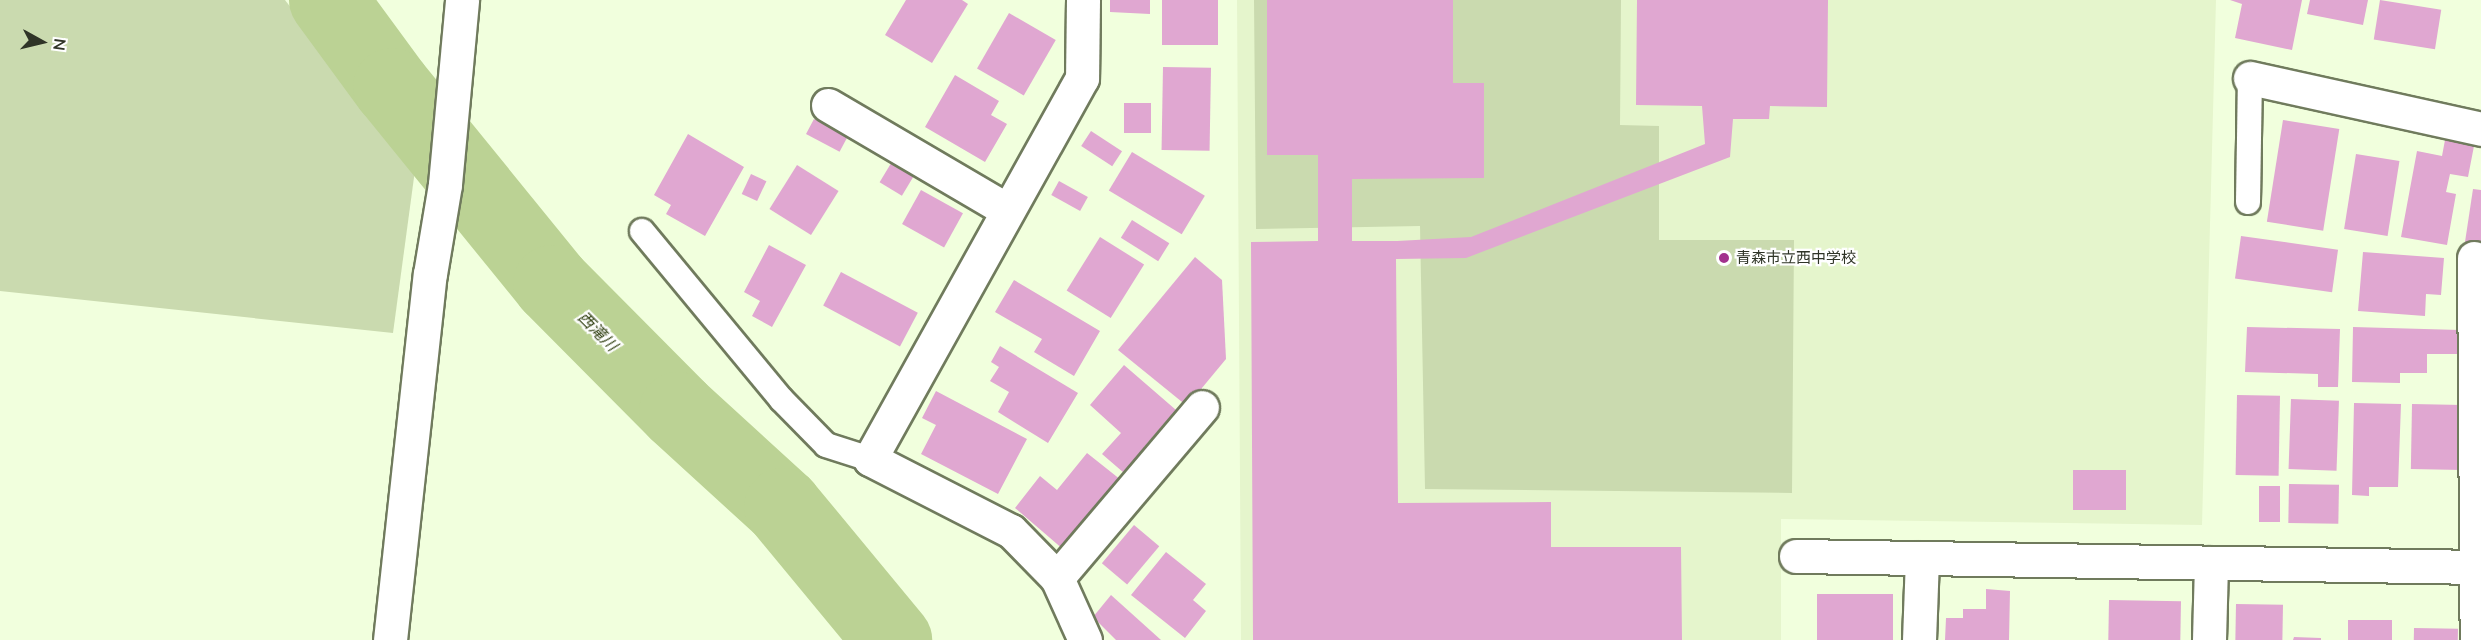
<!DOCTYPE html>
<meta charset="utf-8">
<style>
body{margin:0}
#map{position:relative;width:2481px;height:640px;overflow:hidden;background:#f1ffdd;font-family:Mulish,"Noto Sans JP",sans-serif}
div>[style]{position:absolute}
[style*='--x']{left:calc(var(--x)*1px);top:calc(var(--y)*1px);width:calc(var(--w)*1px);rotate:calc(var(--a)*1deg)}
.built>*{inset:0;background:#e5f5cc}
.green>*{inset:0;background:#cadaaf}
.river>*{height:78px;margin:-39px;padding:0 39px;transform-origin:39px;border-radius:39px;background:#bbd294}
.building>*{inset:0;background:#e0a7d1;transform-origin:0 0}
.roads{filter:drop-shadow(2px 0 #707b5d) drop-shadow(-2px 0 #707b5d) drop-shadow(0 2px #707b5d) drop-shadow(0 -2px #707b5d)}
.service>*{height:24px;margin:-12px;padding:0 12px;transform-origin:12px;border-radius:12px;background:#fff}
.minor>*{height:33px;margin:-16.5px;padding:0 16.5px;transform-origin:16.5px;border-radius:16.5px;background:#fff}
.dots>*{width:16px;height:16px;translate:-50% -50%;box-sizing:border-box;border:3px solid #fff;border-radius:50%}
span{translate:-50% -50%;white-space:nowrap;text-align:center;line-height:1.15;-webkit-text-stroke:4.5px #fff;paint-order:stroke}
.poi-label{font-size:15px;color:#2f3427}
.left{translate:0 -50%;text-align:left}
.water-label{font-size:16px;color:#344316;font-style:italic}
.north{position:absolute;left:12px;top:12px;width:60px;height:60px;-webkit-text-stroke:4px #fff;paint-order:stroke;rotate:98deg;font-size:16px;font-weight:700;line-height:24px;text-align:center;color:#2f3427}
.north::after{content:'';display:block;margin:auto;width:21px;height:27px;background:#2f3427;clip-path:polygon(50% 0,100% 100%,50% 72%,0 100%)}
</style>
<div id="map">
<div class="built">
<i style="clip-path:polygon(1237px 0,2216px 0,2202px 525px,1781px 519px,1781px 640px,1241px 640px)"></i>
</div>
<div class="green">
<i style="clip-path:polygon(0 0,285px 0,415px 170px,393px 333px,0 291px)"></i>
<i style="clip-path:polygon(1254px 0,1621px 0,1620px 125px,1659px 126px,1659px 240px,1794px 240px,1792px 493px,1425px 489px,1420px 226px,1256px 229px)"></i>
</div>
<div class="river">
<i style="--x:328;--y:0;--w:108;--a:53.7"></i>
<i style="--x:392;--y:87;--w:254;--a:50.9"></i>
<i style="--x:552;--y:284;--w:179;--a:45.2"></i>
<i style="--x:678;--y:411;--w:142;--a:42.4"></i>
<i style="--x:783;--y:507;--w:173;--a:50.4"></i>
</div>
<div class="building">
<i style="clip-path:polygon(906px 0,962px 0,968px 4px,932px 63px,885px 35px)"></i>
<i style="clip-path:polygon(1110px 0,1150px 0,1150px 14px,1110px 12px)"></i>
<i style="left:1162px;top:0;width:56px;height:45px"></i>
<i style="clip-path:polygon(1267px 0,1453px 0,1453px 83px,1484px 83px,1484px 178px,1352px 179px,1352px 241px,1397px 241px,1471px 237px,1705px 144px,1702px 106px,1636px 105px,1637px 0,1828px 0,1827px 107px,1770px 106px,1769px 119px,1733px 119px,1730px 157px,1466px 258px,1396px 259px,1398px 503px,1551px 502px,1551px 547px,1681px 547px,1682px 640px,1253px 640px,1251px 242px,1318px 241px,1318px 155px,1267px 155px)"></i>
<i style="clip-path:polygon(2302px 0,2292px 50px,2235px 38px,2242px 4px,2230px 0)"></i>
<i style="clip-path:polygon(2310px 0,2368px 0,2363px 25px,2307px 14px)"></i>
<i style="left:2380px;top:0;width:62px;height:40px;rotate:9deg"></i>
<i style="left:1009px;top:13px;width:54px;height:64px;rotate:30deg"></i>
<i style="left:1163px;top:67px;width:48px;height:83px;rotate:1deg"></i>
<i style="clip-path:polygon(955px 75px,999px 101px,991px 115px,1007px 124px,985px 162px,925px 127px)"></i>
<i style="left:1124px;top:103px;width:27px;height:30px"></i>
<i style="left:814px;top:119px;width:38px;height:17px;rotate:28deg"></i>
<i style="left:2283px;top:120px;width:57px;height:103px;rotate:9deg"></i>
<i style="left:1091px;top:131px;width:37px;height:18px;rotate:33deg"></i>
<i style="clip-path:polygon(688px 134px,744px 167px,705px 236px,666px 214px,671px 205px,654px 195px)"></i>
<i style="clip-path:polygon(2445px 140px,2474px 146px,2468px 177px,2450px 174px,2446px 192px,2456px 194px,2447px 245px,2401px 237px,2417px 151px,2442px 156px)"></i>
<i style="left:1132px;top:152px;width:85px;height:45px;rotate:31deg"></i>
<i style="left:2356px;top:154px;width:44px;height:76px;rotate:9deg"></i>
<i style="left:893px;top:160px;width:26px;height:26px;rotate:31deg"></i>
<i style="left:797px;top:165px;width:49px;height:52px;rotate:32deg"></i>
<i style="left:751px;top:174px;width:17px;height:22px;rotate:25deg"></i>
<i style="left:1059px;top:181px;width:33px;height:16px;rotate:29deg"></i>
<i style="clip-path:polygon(2473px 189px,2481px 190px,2481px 245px,2465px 242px)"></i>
<i style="left:921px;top:190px;width:48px;height:39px;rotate:29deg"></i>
<i style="left:1132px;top:220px;width:44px;height:21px;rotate:32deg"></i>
<i style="left:2241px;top:236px;width:98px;height:43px;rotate:8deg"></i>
<i style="left:1100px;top:237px;width:52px;height:63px;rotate:32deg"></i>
<i style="clip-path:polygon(769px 245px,806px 265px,772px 327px,752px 316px,760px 301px,744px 292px)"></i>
<i style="clip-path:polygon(2363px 252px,2444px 258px,2441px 295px,2426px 294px,2425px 316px,2358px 311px)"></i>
<i style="clip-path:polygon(1195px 257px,1222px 280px,1226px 359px,1187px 406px,1118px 350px)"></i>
<i style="left:841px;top:272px;width:87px;height:38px;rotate:28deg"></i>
<i style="clip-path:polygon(1014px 280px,1100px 331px,1074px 376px,1034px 352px,1042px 339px,995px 312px)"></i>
<i style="clip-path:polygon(2247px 327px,2340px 329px,2338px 387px,2318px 387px,2318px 374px,2245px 372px)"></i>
<i style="clip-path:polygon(2353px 327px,2460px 330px,2459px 354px,2427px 354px,2427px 373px,2400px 373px,2400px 383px,2352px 382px)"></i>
<i style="clip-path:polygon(1000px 346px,1078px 393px,1048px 443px,998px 412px,1009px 392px,990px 381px,999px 367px,991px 362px)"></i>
<i style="clip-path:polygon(1124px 365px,1176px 410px,1144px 447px,1152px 453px,1131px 479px,1102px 454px,1121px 433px,1090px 405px)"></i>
<i style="clip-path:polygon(936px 391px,1027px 439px,998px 494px,921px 454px,936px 425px,922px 418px)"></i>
<i style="left:2237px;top:395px;width:43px;height:80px;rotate:1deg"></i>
<i style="left:2291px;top:399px;width:48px;height:70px;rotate:2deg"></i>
<i style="clip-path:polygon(2354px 403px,2401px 404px,2398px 487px,2369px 487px,2369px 496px,2352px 495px)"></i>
<i style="left:2412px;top:404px;width:51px;height:65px;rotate:1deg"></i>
<i style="clip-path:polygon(1087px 453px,1121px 480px,1064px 550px,1015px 508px,1040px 476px,1057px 490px)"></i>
<i style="left:2073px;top:470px;width:53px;height:40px"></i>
<i style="left:2289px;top:484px;width:50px;height:39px;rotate:1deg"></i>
<i style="left:2259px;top:486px;width:21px;height:36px"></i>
<i style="left:1134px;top:525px;width:33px;height:50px;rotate:40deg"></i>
<i style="clip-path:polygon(1166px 552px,1206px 584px,1193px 600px,1206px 611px,1185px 638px,1131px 595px)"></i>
<i style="clip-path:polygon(1986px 589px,2010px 591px,2009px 640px,1945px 640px,1946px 618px,1963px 618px,1963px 609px,1986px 609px)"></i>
<i style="left:1817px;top:594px;width:76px;height:46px"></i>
<i style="clip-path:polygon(1111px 595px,1161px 640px,1116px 640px,1093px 617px)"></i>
<i style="left:2109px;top:600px;width:72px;height:40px;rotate:1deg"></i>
<i style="left:2236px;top:604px;width:47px;height:36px;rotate:1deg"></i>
<i style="left:2348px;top:620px;width:44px;height:20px"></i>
<i style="left:2414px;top:628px;width:44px;height:12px;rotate:1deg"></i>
<i style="clip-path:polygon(2294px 637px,2321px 638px,2321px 640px,2293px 640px)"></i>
</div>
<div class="roads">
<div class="service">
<i style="--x:2248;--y:202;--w:124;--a:-89.1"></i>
<i style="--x:642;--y:231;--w:218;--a:50.4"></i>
<i style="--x:781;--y:399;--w:64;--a:45.6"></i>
<i style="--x:826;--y:445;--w:46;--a:17.7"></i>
</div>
<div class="minor">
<i style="--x:1083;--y:0;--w:78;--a:90.7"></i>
<i style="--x:1082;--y:78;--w:436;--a:119.1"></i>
<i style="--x:870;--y:459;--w:158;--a:27.1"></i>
<i style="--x:1011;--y:531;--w:66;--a:45.6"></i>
<i style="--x:1057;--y:578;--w:68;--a:65.7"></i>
<i style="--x:2250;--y:78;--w:237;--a:12.4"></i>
<i style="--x:828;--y:105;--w:208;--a:30.4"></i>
<i style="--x:2474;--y:258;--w:382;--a:89.6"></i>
<i style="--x:1796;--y:556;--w:685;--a:0.92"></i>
<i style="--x:1057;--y:578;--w:224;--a:-49.7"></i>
<i style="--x:390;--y:640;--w:368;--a:-83.8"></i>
<i style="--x:430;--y:274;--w:91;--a:-80.5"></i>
<i style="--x:445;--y:184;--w:185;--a:-84.7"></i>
<i style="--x:1919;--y:640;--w:82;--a:-87.9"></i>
<i style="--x:2209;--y:640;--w:77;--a:-88.5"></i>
</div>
</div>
<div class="dots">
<i style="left:1724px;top:258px;background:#a2318d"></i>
</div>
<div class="poi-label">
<span class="left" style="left:1736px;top:258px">青森市立西中学校</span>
</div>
<div class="water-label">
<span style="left:598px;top:331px;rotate:45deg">西滝川</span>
</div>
<div class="north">N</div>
</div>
